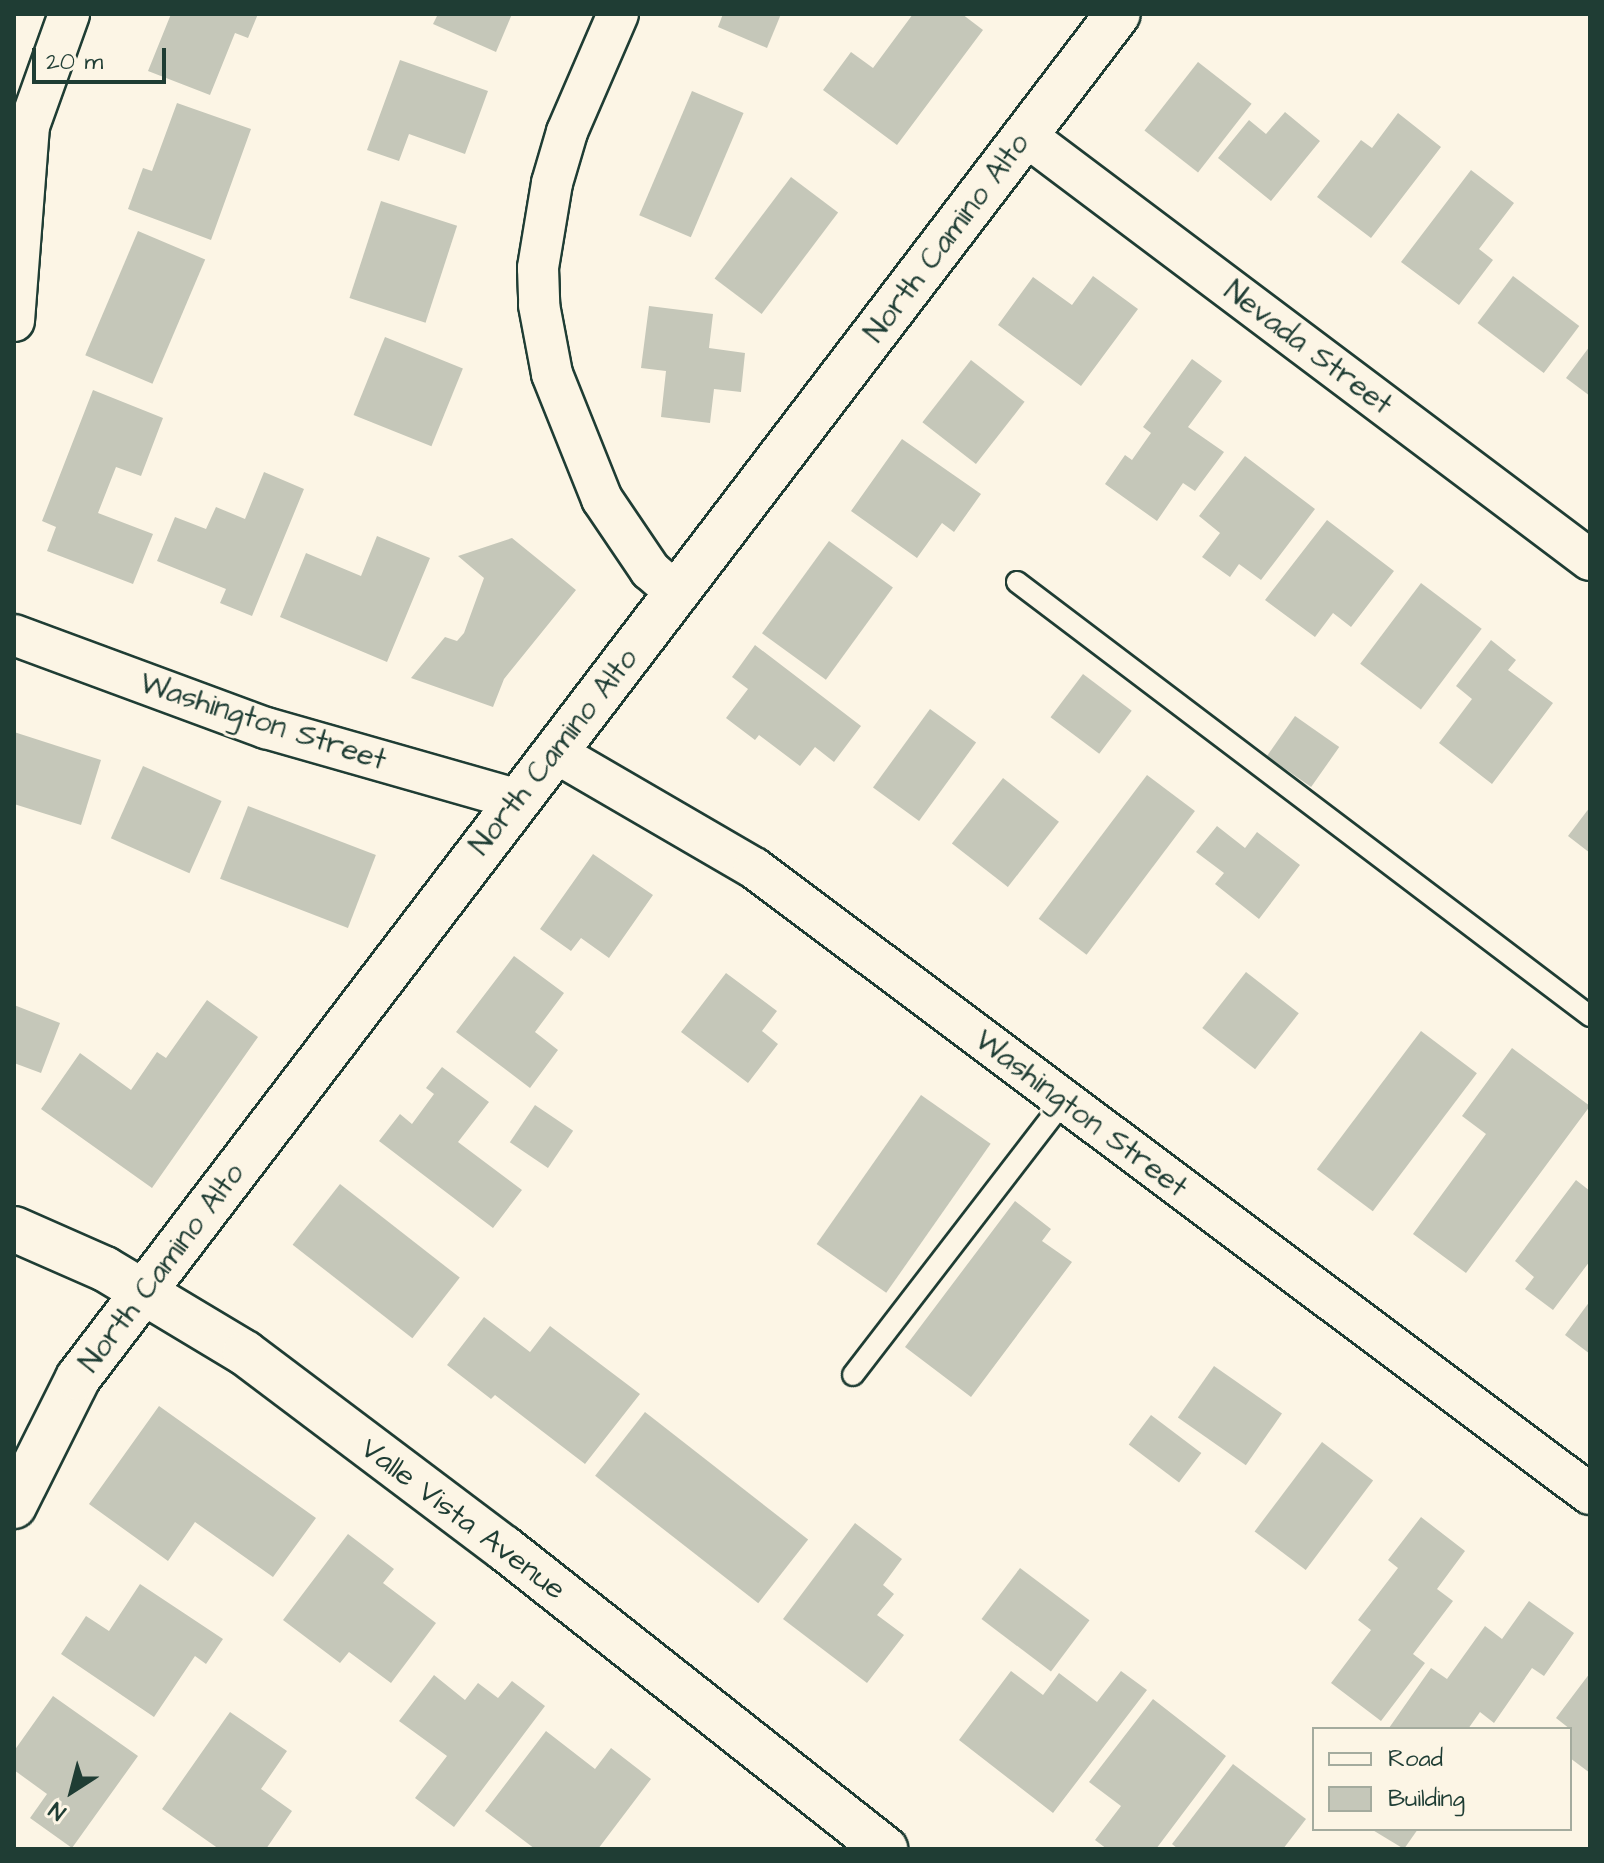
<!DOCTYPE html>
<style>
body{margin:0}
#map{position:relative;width:1604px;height:1863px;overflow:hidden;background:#fcf5e5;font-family:"Architects Daughter",sans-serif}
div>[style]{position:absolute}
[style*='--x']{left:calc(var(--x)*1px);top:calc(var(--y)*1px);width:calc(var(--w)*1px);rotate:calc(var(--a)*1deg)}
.building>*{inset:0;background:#c5c7b9;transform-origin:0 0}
.roads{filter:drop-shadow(2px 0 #1f3d34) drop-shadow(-2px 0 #1f3d34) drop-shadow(0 2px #1f3d34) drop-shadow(0 -2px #1f3d34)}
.lane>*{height:20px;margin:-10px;padding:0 10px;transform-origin:10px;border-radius:10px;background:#fcf5e5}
.street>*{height:40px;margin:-20px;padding:0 20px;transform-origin:20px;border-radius:20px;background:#fcf5e5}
.secondary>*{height:44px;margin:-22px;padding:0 22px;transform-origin:22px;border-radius:22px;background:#fcf5e5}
span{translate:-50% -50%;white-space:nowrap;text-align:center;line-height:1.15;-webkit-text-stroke:6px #fcf5e5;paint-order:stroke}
.street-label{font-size:30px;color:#1f3d34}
.frame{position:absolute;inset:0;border:16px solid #1f3d34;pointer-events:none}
.legend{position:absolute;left:1312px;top:1727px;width:260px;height:104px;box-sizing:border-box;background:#fcf5e5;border:2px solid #a4ab9e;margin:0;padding:10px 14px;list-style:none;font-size:24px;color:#1f3d34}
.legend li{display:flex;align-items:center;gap:16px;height:40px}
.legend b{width:40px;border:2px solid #a4ab9e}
.north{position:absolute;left:32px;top:1751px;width:80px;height:80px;-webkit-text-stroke:6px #fcf5e5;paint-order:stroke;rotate:216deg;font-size:22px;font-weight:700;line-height:32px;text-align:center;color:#1f3d34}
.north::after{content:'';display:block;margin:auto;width:28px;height:36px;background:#1f3d34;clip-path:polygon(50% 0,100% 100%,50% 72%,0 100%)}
.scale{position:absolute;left:32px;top:48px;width:134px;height:36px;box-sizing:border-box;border:4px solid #1f3d34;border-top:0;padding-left:10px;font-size:24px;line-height:28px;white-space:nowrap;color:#1f3d34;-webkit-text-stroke:6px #fcf5e5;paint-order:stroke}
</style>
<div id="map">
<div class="building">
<i style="clip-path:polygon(171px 14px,258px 14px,248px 38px,235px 33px,210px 95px,148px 71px)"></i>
<i style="clip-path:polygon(438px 14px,512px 14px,496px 52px,433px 24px)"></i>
<i style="clip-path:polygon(723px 14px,781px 14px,767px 48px,718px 27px)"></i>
<i style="clip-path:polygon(913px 14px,962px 14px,983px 30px,897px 145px,823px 90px,851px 52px,873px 68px)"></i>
<i style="clip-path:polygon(400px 60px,488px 91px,465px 154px,409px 134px,399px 161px,367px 150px)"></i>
<i style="left:1198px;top:62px;width:68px;height:87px;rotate:38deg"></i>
<i style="left:692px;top:91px;width:56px;height:135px;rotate:23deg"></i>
<i style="clip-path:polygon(177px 103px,251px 129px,211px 240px,128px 209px,143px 168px,152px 171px)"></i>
<i style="clip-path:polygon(1285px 112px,1320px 141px,1271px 201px,1218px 158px,1249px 120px,1266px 134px)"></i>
<i style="clip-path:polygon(1398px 113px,1441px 147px,1371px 238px,1317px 197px,1361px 140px,1372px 148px)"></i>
<i style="clip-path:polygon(1471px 170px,1514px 203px,1479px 249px,1493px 260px,1459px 305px,1401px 262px)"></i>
<i style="left:791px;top:177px;width:59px;height:127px;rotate:37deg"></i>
<i style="left:381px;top:201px;width:80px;height:102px;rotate:18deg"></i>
<i style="left:138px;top:231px;width:73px;height:135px;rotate:23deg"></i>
<i style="clip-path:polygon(1093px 276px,1138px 309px,1081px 386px,998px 325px,1033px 277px,1072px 305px)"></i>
<i style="left:1513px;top:276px;width:83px;height:59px;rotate:37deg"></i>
<i style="clip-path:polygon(649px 306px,713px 314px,709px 348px,745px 353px,741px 392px,714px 389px,710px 423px,661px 417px,666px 371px,641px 368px)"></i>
<i style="left:385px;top:337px;width:84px;height:84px;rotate:22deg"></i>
<i style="clip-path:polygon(1590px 346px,1590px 396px,1566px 378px)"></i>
<i style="clip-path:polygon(1192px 359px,1222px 381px,1188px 427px,1224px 452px,1195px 491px,1183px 483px,1157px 521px,1105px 484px,1125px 455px,1132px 460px,1151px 433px,1143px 427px)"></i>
<i style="left:971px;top:360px;width:68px;height:79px;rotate:38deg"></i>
<i style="clip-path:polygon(93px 390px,163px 418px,141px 476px,116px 467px,98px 513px,153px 534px,133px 584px,47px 551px,56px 527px,42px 521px)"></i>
<i style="clip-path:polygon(902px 439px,981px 494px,954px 532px,942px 523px,917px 558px,851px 511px)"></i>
<i style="clip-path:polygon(1245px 456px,1315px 509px,1261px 580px,1239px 564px,1230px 577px,1202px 557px,1220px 533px,1199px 516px)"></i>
<i style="clip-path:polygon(264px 472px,304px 489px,252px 616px,220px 603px,226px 589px,157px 561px,175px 517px,206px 529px,216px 507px,245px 519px)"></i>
<i style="clip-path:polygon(1327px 520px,1394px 571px,1351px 627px,1333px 613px,1315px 637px,1265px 600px)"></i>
<i style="clip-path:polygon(377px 536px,430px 558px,387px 662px,280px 617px,306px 553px,361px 576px)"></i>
<i style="clip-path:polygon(512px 538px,576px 590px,504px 679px,493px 707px,411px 678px,445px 637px,457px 641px,464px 633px,484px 578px,458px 556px)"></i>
<i style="left:829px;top:541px;width:79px;height:114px;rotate:36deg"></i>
<i style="left:1421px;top:583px;width:76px;height:101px;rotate:37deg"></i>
<i style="clip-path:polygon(1491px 640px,1516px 660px,1508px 670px,1553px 703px,1492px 784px,1439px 743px,1472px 699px,1456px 686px)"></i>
<i style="clip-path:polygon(755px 645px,861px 726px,834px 762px,815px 747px,800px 766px,759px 735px,755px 740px,726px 718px,748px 689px,732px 677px)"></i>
<i style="left:1083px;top:674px;width:61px;height:54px;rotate:37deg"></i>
<i style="left:930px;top:709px;width:57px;height:97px;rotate:36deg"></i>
<i style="left:1295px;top:716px;width:54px;height:49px;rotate:35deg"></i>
<i style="clip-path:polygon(14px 732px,101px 760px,81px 825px,14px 804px)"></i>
<i style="left:143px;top:766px;width:86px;height:79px;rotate:24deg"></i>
<i style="left:1147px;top:775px;width:60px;height:180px;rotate:37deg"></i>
<i style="left:1003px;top:778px;width:71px;height:83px;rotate:38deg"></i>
<i style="left:248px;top:806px;width:137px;height:78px;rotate:21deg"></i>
<i style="clip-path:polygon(1590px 807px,1590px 853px,1568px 836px)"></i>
<i style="clip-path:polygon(1217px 826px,1245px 848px,1257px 832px,1300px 865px,1259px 919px,1215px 884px,1224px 873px,1196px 852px)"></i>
<i style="clip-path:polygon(593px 854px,653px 895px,609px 958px,581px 938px,571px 951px,540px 929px)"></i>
<i style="clip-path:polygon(514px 956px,564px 993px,535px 1032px,558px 1050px,530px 1088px,456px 1032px)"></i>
<i style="left:1246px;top:972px;width:67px;height:71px;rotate:38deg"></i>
<i style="clip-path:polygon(726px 973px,777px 1011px,762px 1031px,778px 1044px,748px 1083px,681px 1032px)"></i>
<i style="clip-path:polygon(207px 1000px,258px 1037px,152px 1188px,41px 1109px,80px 1053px,131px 1090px,157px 1052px,166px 1058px)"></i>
<i style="clip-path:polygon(14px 1005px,60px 1023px,41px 1073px,14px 1063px)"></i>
<i style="left:1421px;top:1031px;width:70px;height:173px;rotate:37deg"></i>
<i style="clip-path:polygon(1512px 1048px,1590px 1106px,1466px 1273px,1413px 1234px,1486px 1134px,1462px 1116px)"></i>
<i style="clip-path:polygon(442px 1067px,489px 1102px,458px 1142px,522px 1190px,493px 1228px,379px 1141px,400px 1114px,412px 1124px,434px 1094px,426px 1088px)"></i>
<i style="left:921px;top:1095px;width:85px;height:182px;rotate:35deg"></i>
<i style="left:535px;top:1105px;width:46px;height:45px;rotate:34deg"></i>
<i style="clip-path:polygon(1576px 1180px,1590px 1191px,1590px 1261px,1553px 1310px,1525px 1289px,1534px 1277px,1515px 1261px)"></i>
<i style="left:340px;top:1184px;width:152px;height:77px;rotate:38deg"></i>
<i style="clip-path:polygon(1015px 1201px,1051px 1229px,1042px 1241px,1072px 1262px,971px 1397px,905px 1347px)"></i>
<i style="clip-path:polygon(1590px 1301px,1590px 1354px,1565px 1335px)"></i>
<i style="clip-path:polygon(484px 1317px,530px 1352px,550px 1326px,640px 1394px,585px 1464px,495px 1395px,491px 1399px,447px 1365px)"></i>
<i style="left:1214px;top:1366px;width:83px;height:63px;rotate:35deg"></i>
<i style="clip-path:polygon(159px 1406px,316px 1518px,273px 1577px,195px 1522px,168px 1561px,89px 1504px)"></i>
<i style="left:645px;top:1412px;width:207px;height:81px;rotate:38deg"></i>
<i style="left:1151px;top:1415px;width:63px;height:37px;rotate:37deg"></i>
<i style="left:1322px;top:1442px;width:64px;height:112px;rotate:37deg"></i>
<i style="clip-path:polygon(1421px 1517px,1465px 1551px,1437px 1589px,1453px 1601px,1413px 1654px,1425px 1663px,1381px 1721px,1331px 1683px,1371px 1630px,1358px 1620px,1398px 1568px,1388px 1560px)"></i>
<i style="clip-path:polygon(855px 1523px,902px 1559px,883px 1585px,894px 1594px,877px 1615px,904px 1635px,867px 1683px,783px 1619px)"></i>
<i style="clip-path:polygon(348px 1534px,394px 1569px,383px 1583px,436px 1623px,391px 1683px,349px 1652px,340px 1663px,283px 1620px)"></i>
<i style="left:1020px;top:1568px;width:87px;height:64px;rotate:37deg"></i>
<i style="clip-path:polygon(140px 1584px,223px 1639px,206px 1664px,195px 1656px,154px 1717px,61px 1654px,86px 1616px,109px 1631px)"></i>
<i style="clip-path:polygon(1529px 1601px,1574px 1633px,1544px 1676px,1532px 1668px,1494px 1723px,1480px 1712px,1468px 1729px,1389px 1728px,1431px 1668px,1447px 1679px,1485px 1626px,1502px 1639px)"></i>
<i style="clip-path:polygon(1011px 1671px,1043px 1695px,1059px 1673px,1097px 1702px,1121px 1671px,1147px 1690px,1053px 1813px,959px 1740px)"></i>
<i style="clip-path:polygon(1590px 1673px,1590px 1773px,1570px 1758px,1570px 1729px,1556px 1718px)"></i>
<i style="clip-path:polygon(434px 1675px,465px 1700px,478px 1683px,498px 1698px,512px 1681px,545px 1706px,454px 1827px,415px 1798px,447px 1756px,399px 1721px)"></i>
<i style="clip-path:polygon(53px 1696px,138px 1756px,72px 1848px,30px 1818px,47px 1794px,14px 1770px,14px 1751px)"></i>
<i style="clip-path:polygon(1153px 1699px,1226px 1756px,1156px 1849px,1107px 1849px,1095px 1840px,1121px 1806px,1089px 1782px)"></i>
<i style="clip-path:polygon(230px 1712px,287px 1751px,261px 1789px,292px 1811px,266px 1849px,219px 1849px,162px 1809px)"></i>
<i style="clip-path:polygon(546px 1731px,595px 1769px,611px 1748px,651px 1779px,598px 1849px,535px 1849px,485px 1811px)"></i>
<i style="clip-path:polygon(1233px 1764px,1306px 1819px,1283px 1849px,1178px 1849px,1172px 1844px)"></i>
<i style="clip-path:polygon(1371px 1829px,1418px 1829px,1404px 1849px)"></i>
</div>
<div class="roads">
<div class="lane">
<i style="--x:1017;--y:582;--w:719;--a:37.14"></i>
<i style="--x:853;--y:1375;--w:346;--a:-52.4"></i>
</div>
<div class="street">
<i style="--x:618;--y:14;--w:129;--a:113.4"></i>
<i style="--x:567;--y:132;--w:53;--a:106.4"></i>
<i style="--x:552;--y:183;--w:86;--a:99.4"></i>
<i style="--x:538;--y:268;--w:37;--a:88"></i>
<i style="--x:539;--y:305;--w:70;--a:79.3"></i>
<i style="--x:552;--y:374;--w:135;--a:68.2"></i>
<i style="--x:602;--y:499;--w:86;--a:55.9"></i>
<i style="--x:650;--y:570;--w:37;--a:41"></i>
<i style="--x:1025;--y:135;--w:707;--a:36.95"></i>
<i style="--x:14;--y:321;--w:196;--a:-85.6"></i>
<i style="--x:29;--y:126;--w:119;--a:-70.3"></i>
<i style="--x:14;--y:635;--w:269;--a:20.3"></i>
<i style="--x:266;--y:728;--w:260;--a:15.9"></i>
<i style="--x:558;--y:754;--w:227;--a:30.2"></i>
<i style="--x:754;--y:868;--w:1044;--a:36.83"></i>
</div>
<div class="secondary">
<i style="--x:14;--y:1229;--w:99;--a:23.7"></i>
<i style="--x:105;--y:1269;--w:163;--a:31"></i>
<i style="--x:245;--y:1353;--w:324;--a:37"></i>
<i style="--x:504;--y:1548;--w:486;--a:38.3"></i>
<i style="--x:14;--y:1506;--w:143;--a:-63.4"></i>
<i style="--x:78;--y:1378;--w:1715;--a:-52.68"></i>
</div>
</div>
<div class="street-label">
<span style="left:947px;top:238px;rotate:-53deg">North Camino Alto</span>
<span style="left:1308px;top:348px;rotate:37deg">Nevada Street</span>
<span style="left:263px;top:722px;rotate:18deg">Washington Street</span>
<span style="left:554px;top:752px;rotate:-52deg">North Camino Alto</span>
<span style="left:1081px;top:1114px;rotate:37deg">Washington Street</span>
<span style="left:162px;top:1268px;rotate:-53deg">North Camino Alto</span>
<span style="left:463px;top:1519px;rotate:37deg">Valle Vista Avenue</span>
</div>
<div class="frame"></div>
<ul class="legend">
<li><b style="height:10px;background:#fcf5e5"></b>Road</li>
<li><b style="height:22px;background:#c5c7b9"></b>Building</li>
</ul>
<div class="north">N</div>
<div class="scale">20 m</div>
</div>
